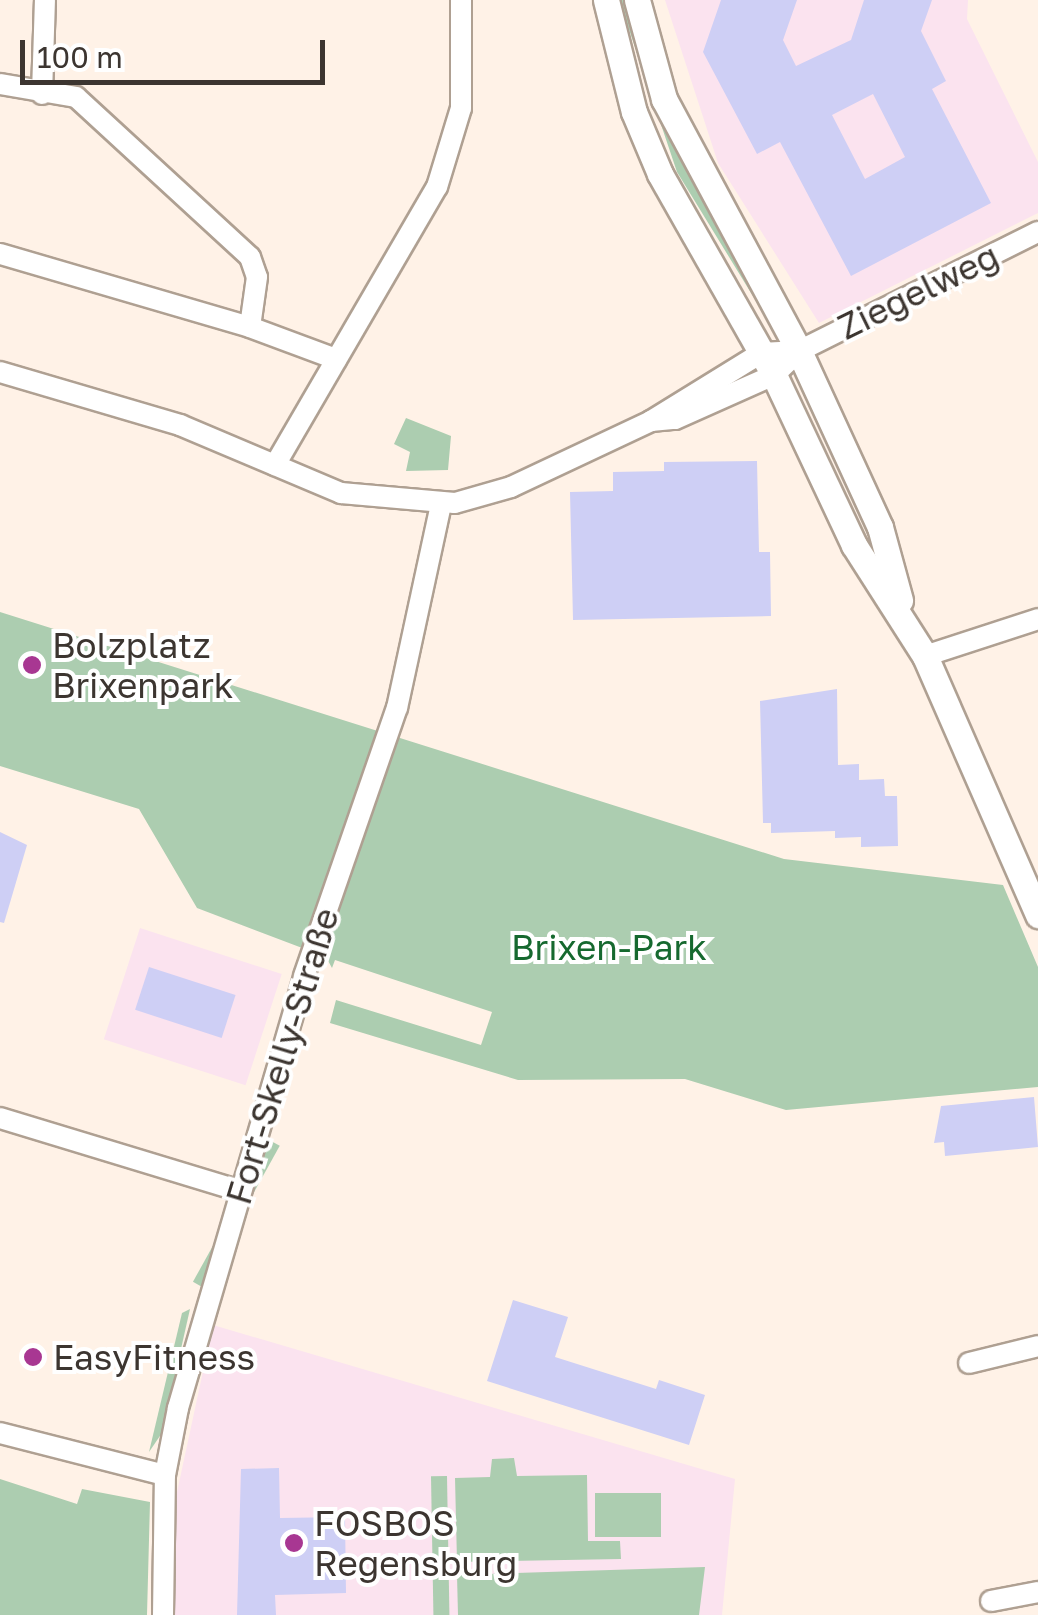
<!DOCTYPE html>
<meta charset="utf-8">
<style>
body{margin:0}
#map{position:relative;width:1038px;height:1615px;overflow:hidden;background:#fff2e7;font-family:"Golos Text",sans-serif}
div>[style]{position:absolute}
[style*='--x']{left:calc(var(--x)*1px);top:calc(var(--y)*1px);width:calc(var(--w)*1px);rotate:calc(var(--a)*1deg)}
.education>*{inset:0;background:#fbe3ef;transform-origin:0 0}
.green>*{inset:0;background:#accdb0;transform-origin:0 0}
.building>*{inset:0;background:#cecff5;transform-origin:0 0}
.roads{filter:drop-shadow(2px 0 #afa092) drop-shadow(-2px 0 #afa092) drop-shadow(0 2px #afa092) drop-shadow(0 -2px #afa092)}
.minor>*{height:20px;margin:-10px;padding:0 10px;transform-origin:10px;border-radius:10px;background:#fff}
.tertiary>*{height:25px;margin:-12.5px;padding:0 12.5px;transform-origin:12.5px;border-radius:12.5px;background:#fff}
.dots>*{width:28px;height:28px;translate:-50% -50%;box-sizing:border-box;border:5px solid #fff;border-radius:50%}
span{translate:-50% -50%;white-space:nowrap;text-align:center;line-height:1.15;-webkit-text-stroke:8px #fff;paint-order:stroke}
.street-label{font-size:35px;color:#3c3530}
.poi-label{font-size:35px;color:#3c3530}
.left{translate:0 -50%;text-align:left}
.park-label{font-size:35px;color:#16692f}
.scale{position:absolute;left:20px;top:40px;width:305px;height:45px;box-sizing:border-box;border:5px solid #3c3530;border-top:0;padding-left:12px;font-size:30px;line-height:35px;white-space:nowrap;color:#3c3530;-webkit-text-stroke:8px #fff;paint-order:stroke}
</style>
<div id="map">
<div class="education">
<i style="clip-path:polygon(665px 0,968px 0,967px 19px,1038px 162px,1038px 213px,819px 323px,718px 163px)"></i>
<i style="left:140px;top:928px;width:149px;height:117px;rotate:18deg"></i>
<i style="clip-path:polygon(213px 1325px,735px 1479px,722px 1615px,173px 1615px,174px 1506px)"></i>
</div>
<div class="green">
<i style="clip-path:polygon(619px 0,628px 0,665px 119px,759px 306px,677px 172px)"></i>
<i style="clip-path:polygon(406px 418px,451px 436px,448px 470px,406px 471px,410px 452px,394px 444px)"></i>
<i style="clip-path:polygon(0 612px,784px 859px,1003px 885px,1038px 967px,1038px 1087px,786px 1110px,685px 1079px,518px 1080px,330px 1023px,336px 1000px,481px 1045px,492px 1012px,335px 960px,332px 968px,326px 957px,197px 908px,139px 809px,0 766px)"></i>
<i style="left:271px;top:1141px;width:10px;height:161px;rotate:29deg"></i>
<i style="clip-path:polygon(190px 1309px,162px 1433px,149px 1452px,182px 1313px)"></i>
<i style="clip-path:polygon(514px 1458px,517px 1476px,587px 1475px,588px 1541px,620px 1541px,621px 1559px,457px 1562px,455px 1478px,490px 1477px,492px 1459px)"></i>
<i style="left:447px;top:1476px;width:139px;height:16px;rotate:89deg"></i>
<i style="clip-path:polygon(0 1479px,77px 1504px,82px 1489px,150px 1502px,147px 1615px,0 1615px)"></i>
<i style="left:595px;top:1493px;width:66px;height:44px"></i>
<i style="clip-path:polygon(705px 1567px,699px 1615px,458px 1615px,457px 1575px)"></i>
</div>
<div class="building">
<i style="clip-path:polygon(evenodd,721px 0,797px 0,783px 40px,796px 66px,851px 40px,864px 0,932px 0,921px 31px,946px 81px,932px 89px,991px 203px,851px 276px,780px 142px,757px 154px,703px 52px,721px 0,873px 94px,905px 157px,865px 179px,832px 115px,873px 94px)"></i>
<i style="clip-path:polygon(757px 461px,759px 552px,770px 552px,771px 616px,573px 620px,570px 492px,613px 491px,613px 472px,664px 471px,664px 462px)"></i>
<i style="clip-path:polygon(837px 689px,838px 765px,859px 764px,859px 780px,884px 779px,885px 796px,897px 796px,898px 846px,861px 847px,861px 837px,835px 838px,835px 831px,771px 833px,771px 823px,763px 823px,760px 701px)"></i>
<i style="clip-path:polygon(0 832px,27px 845px,4px 923px,0 922px)"></i>
<i style="left:149px;top:967px;width:91px;height:45px;rotate:18deg"></i>
<i style="clip-path:polygon(1034px 1097px,1038px 1147px,945px 1156px,944px 1142px,934px 1143px,941px 1106px)"></i>
<i style="clip-path:polygon(513px 1300px,568px 1317px,555px 1357px,656px 1389px,659px 1380px,705px 1395px,689px 1445px,487px 1381px)"></i>
<i style="clip-path:polygon(279px 1468px,280px 1518px,345px 1517px,346px 1593px,275px 1595px,276px 1615px,237px 1615px,241px 1469px)"></i>
</div>
<div class="roads">
<div class="minor">
<i style="--x:0;--y:84;--w:77;--a:9.7"></i>
<i style="--x:76;--y:97;--w:236;--a:42.6"></i>
<i style="--x:250;--y:257;--w:21;--a:71"></i>
<i style="--x:257;--y:277;--w:50;--a:98"></i>
<i style="--x:250;--y:327;--w:260;--a:-163.7"></i>
<i style="--x:42;--y:94;--w:94;--a:-88.2"></i>
<i style="--x:250;--y:327;--w:92;--a:20.4"></i>
<i style="--x:0;--y:372;--w:188;--a:16.4"></i>
<i style="--x:180;--y:425;--w:175;--a:22.9"></i>
<i style="--x:341;--y:493;--w:114;--a:5"></i>
<i style="--x:455;--y:503;--w:58;--a:-15.9"></i>
<i style="--x:511;--y:487;--w:155;--a:-25.2"></i>
<i style="--x:651;--y:421;--w:129;--a:-31.7"></i>
<i style="--x:761;--y:353;--w:38;--a:-3"></i>
<i style="--x:651;--y:421;--w:24;--a:-5"></i>
<i style="--x:675;--y:419;--w:108;--a:-24"></i>
<i style="--x:774;--y:375;--w:35;--a:-44"></i>
<i style="--x:799;--y:351;--w:267;--a:-26.5"></i>
<i style="--x:275;--y:465;--w:322;--a:-59.8"></i>
<i style="--x:437;--y:187;--w:83;--a:-73.1"></i>
<i style="--x:461;--y:108;--w:108;--a:-90"></i>
<i style="--x:925;--y:656;--w:119;--a:-18.1"></i>
<i style="--x:0;--y:1118;--w:252;--a:16.9"></i>
<i style="--x:969;--y:1363;--w:71;--a:-13.8"></i>
<i style="--x:0;--y:1433;--w:170;--a:14.3"></i>
<i style="--x:991;--y:1601;--w:48;--a:-10.8"></i>
<i style="--x:163;--y:1615;--w:140;--a:-89.2"></i>
<i style="--x:165;--y:1475;--w:68;--a:-79"></i>
<i style="--x:178;--y:1408;--w:450;--a:-73.7"></i>
<i style="--x:304;--y:976;--w:284;--a:-70.9"></i>
<i style="--x:397;--y:708;--w:209;--a:-77.8"></i>
</div>
<div class="tertiary">
<i style="--x:606;--y:0;--w:115;--a:76"></i>
<i style="--x:634;--y:112;--w:67;--a:67.2"></i>
<i style="--x:660;--y:174;--w:231;--a:60.4"></i>
<i style="--x:774;--y:375;--w:188;--a:64.8"></i>
<i style="--x:854;--y:545;--w:132;--a:57.4"></i>
<i style="--x:925;--y:656;--w:283;--a:66.4"></i>
<i style="--x:637;--y:0;--w:103;--a:74.7"></i>
<i style="--x:664;--y:99;--w:286;--a:61.8"></i>
<i style="--x:799;--y:351;--w:194;--a:65.3"></i>
<i style="--x:880;--y:527;--w:76;--a:74.7"></i>
</div>
</div>
<div class="dots">
<i style="left:32px;top:665px;background:#a83792"></i>
<i style="left:33px;top:1357px;background:#a83792"></i>
<i style="left:294px;top:1543px;background:#a83792"></i>
</div>
<div class="street-label">
<span style="left:918px;top:291px;rotate:-26deg">Ziegelweg</span>
<span style="left:282px;top:1056px;rotate:-73deg">Fort-Skelly-Straße</span>
</div>
<div class="poi-label">
<span class="left" style="left:52px;top:665px">Bolzplatz<br>Brixenpark</span>
<span class="left" style="left:53px;top:1357px">EasyFitness</span>
<span class="left" style="left:314px;top:1543px">FOSBOS<br>Regensburg</span>
</div>
<div class="park-label">
<span style="left:609px;top:947px">Brixen-Park</span>
</div>
<div class="scale">100 m</div>
</div>
